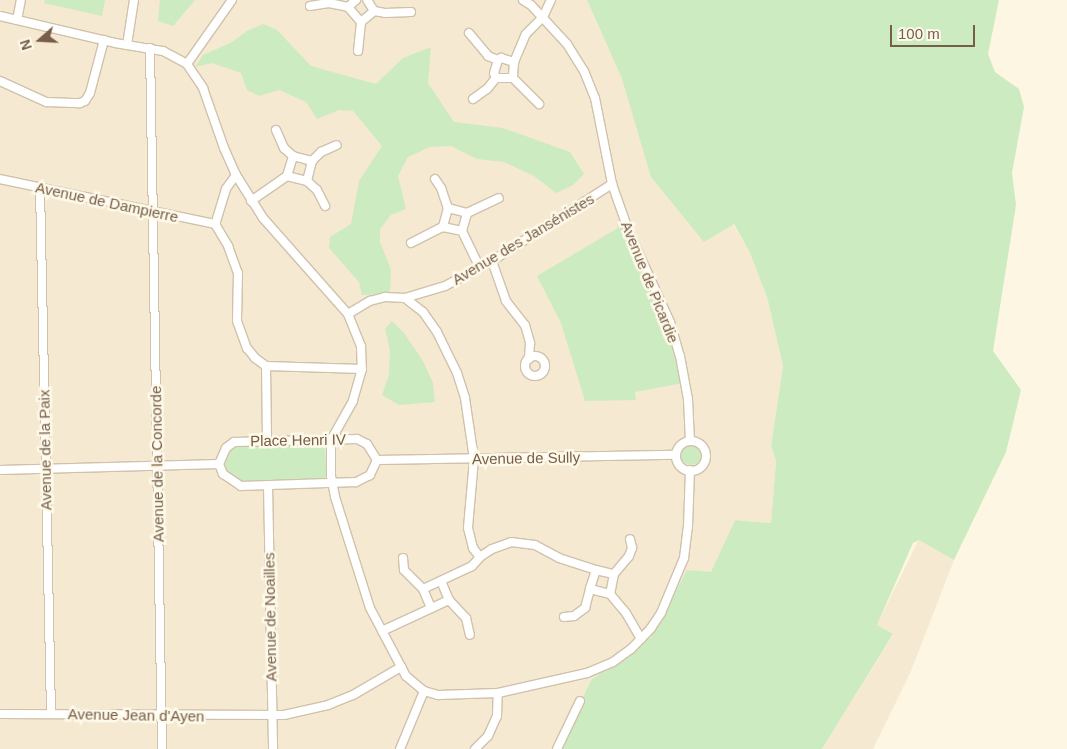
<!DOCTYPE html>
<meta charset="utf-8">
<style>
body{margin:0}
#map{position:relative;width:1067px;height:749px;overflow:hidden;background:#fdf6e3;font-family:Helvetica,sans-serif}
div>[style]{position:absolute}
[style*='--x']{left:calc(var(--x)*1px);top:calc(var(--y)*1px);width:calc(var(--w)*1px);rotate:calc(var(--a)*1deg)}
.residential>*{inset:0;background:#f5e9d1}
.green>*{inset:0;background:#cdebc1}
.round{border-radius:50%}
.roads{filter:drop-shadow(1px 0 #d1c1ac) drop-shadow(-1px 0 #d1c1ac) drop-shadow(0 1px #d1c1ac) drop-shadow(0 -1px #d1c1ac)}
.minor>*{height:8px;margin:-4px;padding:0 4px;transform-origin:4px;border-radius:4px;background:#fff}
.minor>.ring{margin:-4px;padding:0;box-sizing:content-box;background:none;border:8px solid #fff;border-radius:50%}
span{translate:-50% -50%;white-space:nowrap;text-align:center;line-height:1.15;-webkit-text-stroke:5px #fff9ea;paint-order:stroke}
.street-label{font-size:15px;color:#765e48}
.north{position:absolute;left:15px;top:15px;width:50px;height:50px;-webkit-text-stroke:4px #fff9ea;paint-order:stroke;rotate:251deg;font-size:14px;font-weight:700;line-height:20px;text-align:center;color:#765e48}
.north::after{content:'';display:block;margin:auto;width:18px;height:22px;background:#765e48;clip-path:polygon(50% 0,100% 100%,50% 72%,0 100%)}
.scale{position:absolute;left:890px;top:25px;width:85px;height:22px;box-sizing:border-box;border:2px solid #765e48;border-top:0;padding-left:6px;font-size:15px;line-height:18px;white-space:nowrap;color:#765e48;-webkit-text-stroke:4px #fff9ea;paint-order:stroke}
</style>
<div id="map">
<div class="residential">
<i style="clip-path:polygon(0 0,587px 0,622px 79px,733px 224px,750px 253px,767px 297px,783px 366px,771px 446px,776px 461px,771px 523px,735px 520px,711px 573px,687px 570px,651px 637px,591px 680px,559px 749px,0 749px)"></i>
<i style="clip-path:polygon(919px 539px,954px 560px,911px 671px,873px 749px,822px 749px,893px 635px,877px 625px)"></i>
</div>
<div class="green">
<i style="clip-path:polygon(45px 0,105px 0,102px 16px,44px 3px)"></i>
<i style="clip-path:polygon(160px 0,195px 0,173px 26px,158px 21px)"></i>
<i style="clip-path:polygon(587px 0,999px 0,988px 54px,995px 72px,1019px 89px,1024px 107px,1012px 173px,1016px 205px,993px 351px,1021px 390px,1006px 452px,954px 560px,919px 540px,913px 543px,877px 625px,893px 634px,822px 749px,559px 749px,591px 680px,651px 637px,687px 570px,711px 572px,735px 520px,771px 523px,776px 461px,771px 446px,783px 366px,767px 297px,750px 253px,734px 224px,704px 242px,651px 177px,622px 79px)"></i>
<i style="clip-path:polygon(263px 24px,277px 30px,311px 66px,376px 84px,403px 58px,431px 47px,428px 83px,454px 122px,503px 128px,570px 152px,584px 174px,573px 185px,556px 193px,534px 176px,504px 162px,477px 159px,451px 146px,430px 147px,408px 157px,398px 176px,406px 209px,391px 215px,380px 229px,380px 242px,391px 269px,390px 294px,362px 295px,359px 282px,329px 248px,330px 237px,351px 224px,359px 181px,382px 146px,353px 111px,339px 110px,317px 119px,306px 102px,279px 90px,259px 96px,247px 90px,241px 73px,212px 63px,195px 67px,203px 55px,232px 42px,247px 31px)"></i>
<i style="clip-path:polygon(617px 222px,628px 236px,666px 316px,684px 383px,635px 392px,636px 400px,585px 401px,561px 323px,537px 276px,618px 228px)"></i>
<i style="clip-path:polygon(392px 321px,404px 333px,423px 361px,433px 383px,435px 402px,399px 405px,382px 395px,389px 375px,390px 350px,385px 329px)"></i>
<i style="clip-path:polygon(319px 442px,325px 449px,327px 475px,323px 480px,241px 483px,227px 475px,223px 468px,222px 461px,225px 453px,233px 446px,239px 444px)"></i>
<i class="round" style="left:681px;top:445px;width:20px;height:20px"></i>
</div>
<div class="roads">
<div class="minor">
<i style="--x:356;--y:0;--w:11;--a:139"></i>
<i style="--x:348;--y:7;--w:20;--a:49"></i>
<i style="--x:523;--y:0;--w:9;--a:32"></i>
<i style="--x:531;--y:5;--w:53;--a:47.3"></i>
<i style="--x:567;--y:44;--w:32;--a:58"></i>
<i style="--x:584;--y:71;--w:29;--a:68"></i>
<i style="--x:595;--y:98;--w:88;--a:78.8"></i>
<i style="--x:612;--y:184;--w:51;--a:70.5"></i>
<i style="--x:629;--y:232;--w:99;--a:65.5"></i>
<i style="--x:670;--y:322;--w:35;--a:74"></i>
<i style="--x:680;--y:356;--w:44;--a:79.5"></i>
<i style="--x:688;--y:399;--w:42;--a:87.3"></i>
<i style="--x:310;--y:6;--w:19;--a:-9"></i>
<i style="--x:329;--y:3;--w:19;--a:12"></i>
<i style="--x:374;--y:11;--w:11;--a:10"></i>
<i style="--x:385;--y:13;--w:26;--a:-2"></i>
<i style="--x:0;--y:16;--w:118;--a:13.2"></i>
<i style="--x:115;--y:43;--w:49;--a:9.5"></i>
<i style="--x:163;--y:51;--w:27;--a:28"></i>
<i style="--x:187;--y:64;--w:29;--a:56"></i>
<i style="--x:203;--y:88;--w:64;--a:70.7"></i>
<i style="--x:224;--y:148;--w:30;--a:66"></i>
<i style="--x:236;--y:175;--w:51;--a:57.9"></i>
<i style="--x:263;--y:218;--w:128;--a:48.5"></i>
<i style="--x:348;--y:314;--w:35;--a:68"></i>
<i style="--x:361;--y:346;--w:23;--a:88"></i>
<i style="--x:362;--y:369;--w:33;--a:106"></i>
<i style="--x:353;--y:401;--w:45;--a:119.4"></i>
<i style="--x:331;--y:440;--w:36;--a:90"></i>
<i style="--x:331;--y:476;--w:21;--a:79"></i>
<i style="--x:335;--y:497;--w:116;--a:72.5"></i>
<i style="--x:370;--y:608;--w:77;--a:62.1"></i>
<i style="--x:406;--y:676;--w:23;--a:40"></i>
<i style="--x:424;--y:691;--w:15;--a:16"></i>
<i style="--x:438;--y:695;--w:60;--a:-1.9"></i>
<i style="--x:498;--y:693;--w:91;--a:-12.7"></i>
<i style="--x:587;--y:673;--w:28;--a:-23"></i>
<i style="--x:613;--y:662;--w:22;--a:-36"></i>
<i style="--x:631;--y:649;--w:29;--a:-46"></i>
<i style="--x:651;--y:628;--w:18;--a:-56"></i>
<i style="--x:661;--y:613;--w:60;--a:-67.3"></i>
<i style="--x:684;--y:558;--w:31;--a:-83"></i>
<i style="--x:688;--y:527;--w:57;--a:-88"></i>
<i style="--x:17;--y:20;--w:20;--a:-79"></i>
<i style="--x:469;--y:33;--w:30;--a:50"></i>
<i style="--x:488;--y:56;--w:11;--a:22"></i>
<i style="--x:127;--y:45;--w:46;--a:-81.2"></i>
<i style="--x:150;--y:48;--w:701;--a:89.02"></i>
<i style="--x:358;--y:51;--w:29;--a:-84"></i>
<i style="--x:361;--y:22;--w:17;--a:-40"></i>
<i style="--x:374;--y:11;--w:13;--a:-122"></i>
<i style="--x:514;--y:62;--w:30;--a:-67"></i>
<i style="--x:526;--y:34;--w:24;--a:-45"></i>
<i style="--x:543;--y:17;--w:19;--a:-65"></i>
<i style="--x:187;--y:64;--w:78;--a:-54.9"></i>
<i style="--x:496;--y:78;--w:17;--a:0"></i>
<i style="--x:513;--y:78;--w:37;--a:45"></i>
<i style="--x:0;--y:81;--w:51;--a:24.5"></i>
<i style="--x:46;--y:102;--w:34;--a:2"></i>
<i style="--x:80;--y:103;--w:5;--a:-22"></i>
<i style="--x:85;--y:101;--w:9;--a:-58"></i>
<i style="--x:90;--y:93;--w:55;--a:-75.2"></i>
<i style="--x:473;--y:99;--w:17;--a:-36"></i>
<i style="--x:487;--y:89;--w:14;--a:-51"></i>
<i style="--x:496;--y:78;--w:5;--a:-112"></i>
<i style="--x:494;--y:73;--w:14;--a:-73"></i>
<i style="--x:498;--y:60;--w:4;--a:-34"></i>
<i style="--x:501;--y:58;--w:14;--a:17"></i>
<i style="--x:514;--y:62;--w:16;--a:94"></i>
<i style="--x:276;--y:130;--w:20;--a:66"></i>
<i style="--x:284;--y:148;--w:12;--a:42"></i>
<i style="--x:293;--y:156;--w:20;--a:15"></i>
<i style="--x:236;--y:175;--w:17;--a:126"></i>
<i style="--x:226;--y:189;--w:37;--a:107"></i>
<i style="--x:215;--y:224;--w:26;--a:59"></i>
<i style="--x:228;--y:246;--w:29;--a:70"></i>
<i style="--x:238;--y:273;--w:48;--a:91.2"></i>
<i style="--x:237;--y:321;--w:29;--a:70"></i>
<i style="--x:247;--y:348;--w:13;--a:51"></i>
<i style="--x:255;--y:358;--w:14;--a:36"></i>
<i style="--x:266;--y:366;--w:96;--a:1.8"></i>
<i style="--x:287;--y:176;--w:21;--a:14"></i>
<i style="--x:307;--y:181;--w:13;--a:42"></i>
<i style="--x:317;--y:190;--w:18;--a:63"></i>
<i style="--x:0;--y:179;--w:220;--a:11.8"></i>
<i style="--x:435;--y:179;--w:11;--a:56"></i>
<i style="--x:441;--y:188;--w:21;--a:71"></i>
<i style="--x:448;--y:208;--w:20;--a:105"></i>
<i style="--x:307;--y:181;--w:21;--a:-76"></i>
<i style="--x:312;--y:161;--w:13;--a:-45"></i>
<i style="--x:321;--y:152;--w:17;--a:-24"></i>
<i style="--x:40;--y:187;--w:526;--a:88.8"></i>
<i style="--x:251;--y:201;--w:44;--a:-34.8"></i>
<i style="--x:287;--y:176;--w:21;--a:-73"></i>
<i style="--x:467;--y:213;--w:35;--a:-25"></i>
<i style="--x:462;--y:231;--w:41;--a:64.1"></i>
<i style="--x:411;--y:243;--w:36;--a:-27"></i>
<i style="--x:443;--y:227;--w:19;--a:12"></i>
<i style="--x:462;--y:231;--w:19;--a:-74"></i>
<i style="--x:467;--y:213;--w:20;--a:-165"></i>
<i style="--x:492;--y:261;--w:42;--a:70.7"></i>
<i style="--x:506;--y:301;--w:31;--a:52"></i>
<i style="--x:525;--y:325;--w:19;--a:74"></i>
<i style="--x:530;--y:343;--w:16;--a:94"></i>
<i style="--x:405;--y:298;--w:23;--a:38"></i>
<i style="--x:423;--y:312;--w:24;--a:55"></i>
<i style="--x:437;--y:332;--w:46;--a:64"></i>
<i style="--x:457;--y:373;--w:26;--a:72"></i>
<i style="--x:465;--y:398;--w:62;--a:81.6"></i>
<i style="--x:474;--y:459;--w:69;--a:95"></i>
<i style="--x:468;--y:528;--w:21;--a:76"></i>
<i style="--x:473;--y:548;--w:11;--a:52"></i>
<i style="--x:348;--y:314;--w:26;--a:-31"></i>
<i style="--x:370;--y:301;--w:16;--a:-15"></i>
<i style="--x:385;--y:297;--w:20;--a:3"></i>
<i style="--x:405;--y:298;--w:42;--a:-16.7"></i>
<i style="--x:445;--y:286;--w:53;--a:-28"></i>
<i style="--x:492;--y:261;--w:143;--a:-32.7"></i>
<i class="ring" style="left:525px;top:356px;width:12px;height:12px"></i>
<i style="--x:266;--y:366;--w:75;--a:89.2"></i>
<i style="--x:357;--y:439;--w:11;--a:27"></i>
<i style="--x:367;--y:444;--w:19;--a:58"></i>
<i style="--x:377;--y:460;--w:17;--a:115"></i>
<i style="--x:370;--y:475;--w:16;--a:153"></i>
<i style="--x:356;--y:482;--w:115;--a:178"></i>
<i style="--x:241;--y:486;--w:22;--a:-146"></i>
<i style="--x:223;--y:474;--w:11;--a:-112"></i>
<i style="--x:219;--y:464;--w:17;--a:-66"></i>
<i style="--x:226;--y:448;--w:10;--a:-37"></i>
<i style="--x:234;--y:442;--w:123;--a:-1.4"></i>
<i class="ring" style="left:676px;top:441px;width:22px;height:22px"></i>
<i style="--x:377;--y:460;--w:299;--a:-1"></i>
<i style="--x:0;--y:470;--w:219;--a:-1.6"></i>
<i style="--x:268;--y:485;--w:264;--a:88.9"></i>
<i style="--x:403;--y:558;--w:12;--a:85"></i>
<i style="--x:404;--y:570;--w:27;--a:45"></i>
<i style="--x:423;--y:589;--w:21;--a:67"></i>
<i style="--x:596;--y:570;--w:18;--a:13"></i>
<i style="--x:614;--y:574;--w:20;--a:101"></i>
<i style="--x:614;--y:574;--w:23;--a:-50"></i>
<i style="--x:629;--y:556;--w:9;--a:-69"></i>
<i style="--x:632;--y:548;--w:9;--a:-103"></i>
<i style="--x:441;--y:581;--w:21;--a:67"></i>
<i style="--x:449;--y:600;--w:25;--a:47"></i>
<i style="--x:466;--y:618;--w:17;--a:77"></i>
<i style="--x:423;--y:589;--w:54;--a:-25.1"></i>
<i style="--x:472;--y:566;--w:12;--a:-48"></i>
<i style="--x:480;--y:557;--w:14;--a:-34"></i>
<i style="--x:492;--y:549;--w:20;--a:-20"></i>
<i style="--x:511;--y:542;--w:24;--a:7"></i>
<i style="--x:535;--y:545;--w:27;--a:28"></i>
<i style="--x:559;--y:558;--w:39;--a:18"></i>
<i style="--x:596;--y:570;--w:20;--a:108"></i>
<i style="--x:590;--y:589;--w:21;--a:14"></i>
<i style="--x:610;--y:594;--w:25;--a:50"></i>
<i style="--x:626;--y:613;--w:30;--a:60"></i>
<i style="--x:564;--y:617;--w:10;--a:-6"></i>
<i style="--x:574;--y:616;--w:14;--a:-36"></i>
<i style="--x:585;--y:608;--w:20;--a:-75"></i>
<i style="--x:382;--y:631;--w:74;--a:-24.8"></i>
<i style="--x:0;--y:714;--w:284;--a:0.2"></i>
<i style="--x:284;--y:715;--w:45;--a:-12.8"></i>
<i style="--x:328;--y:705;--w:27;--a:-22"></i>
<i style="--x:353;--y:695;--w:56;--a:-30.3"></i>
<i style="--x:400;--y:749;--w:63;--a:-67.5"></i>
<i style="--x:475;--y:749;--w:18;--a:-45"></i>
<i style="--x:488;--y:736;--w:22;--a:-66"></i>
<i style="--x:497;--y:716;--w:23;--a:-88"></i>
<i style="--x:557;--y:749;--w:53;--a:-64.4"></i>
</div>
</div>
<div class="street-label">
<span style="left:107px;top:202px;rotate:12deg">Avenue de Dampierre</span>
<span style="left:523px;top:239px;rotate:-31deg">Avenue des Jansénistes</span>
<span style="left:650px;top:282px;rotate:68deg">Avenue de Picardie</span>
<span style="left:298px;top:440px;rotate:-1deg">Place Henri IV</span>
<span style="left:45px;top:450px;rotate:-91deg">Avenue de la Paix</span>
<span style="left:526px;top:458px;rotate:-1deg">Avenue de Sully</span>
<span style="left:157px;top:464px;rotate:-91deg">Avenue de la Concorde</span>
<span style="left:270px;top:617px;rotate:-91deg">Avenue de Noailles</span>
<span style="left:136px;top:715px;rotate:1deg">Avenue Jean d'Ayen</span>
</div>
<div class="north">N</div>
<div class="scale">100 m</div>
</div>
